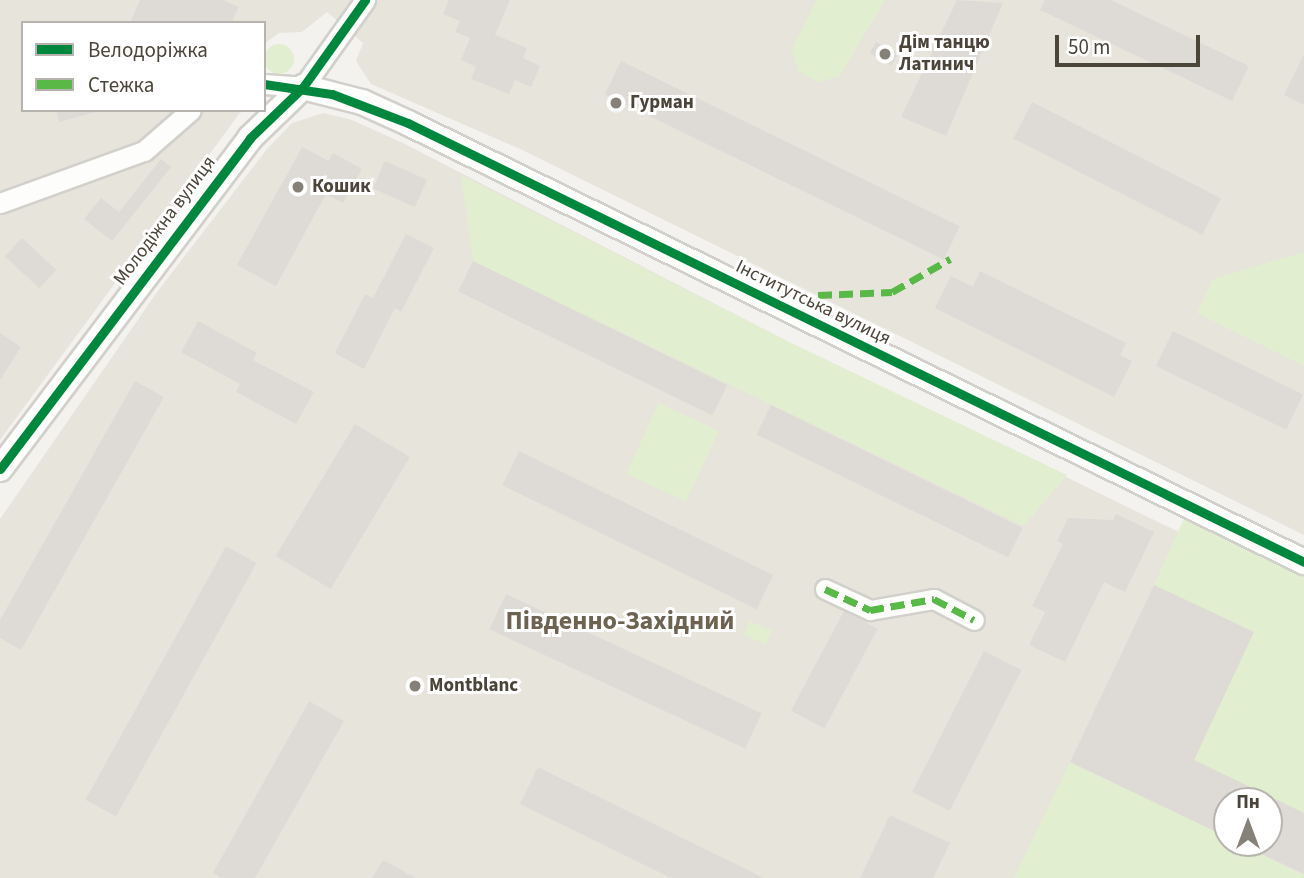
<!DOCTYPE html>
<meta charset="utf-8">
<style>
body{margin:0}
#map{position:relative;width:1304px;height:878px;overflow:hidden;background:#f4f2ee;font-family:"Source Sans 3",sans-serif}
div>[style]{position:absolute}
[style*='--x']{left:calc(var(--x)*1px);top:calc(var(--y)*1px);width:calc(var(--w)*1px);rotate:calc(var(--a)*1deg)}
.residential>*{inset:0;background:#e7e4dc}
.green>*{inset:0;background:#e1eecf;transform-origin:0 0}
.round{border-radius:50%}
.building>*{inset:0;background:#dedbd6;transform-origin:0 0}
.roads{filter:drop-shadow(2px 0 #d2d0cb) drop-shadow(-2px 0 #d2d0cb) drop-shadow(0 2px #d2d0cb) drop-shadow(0 -2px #d2d0cb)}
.minor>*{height:19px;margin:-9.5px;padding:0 9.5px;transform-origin:9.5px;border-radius:9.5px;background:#fdfdfc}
.tertiary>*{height:24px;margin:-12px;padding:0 12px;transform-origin:12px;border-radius:12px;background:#fdfdfc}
.quiet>*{height:7px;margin-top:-3.5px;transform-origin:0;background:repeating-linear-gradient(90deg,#58b947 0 14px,transparent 0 21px)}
.cycleway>*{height:9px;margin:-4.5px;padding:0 4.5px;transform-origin:4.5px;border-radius:4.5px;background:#00873e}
.dots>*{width:19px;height:19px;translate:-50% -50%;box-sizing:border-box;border:4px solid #fff;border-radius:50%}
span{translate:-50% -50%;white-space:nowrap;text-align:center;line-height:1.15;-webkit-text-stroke:6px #fff;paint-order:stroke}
.poi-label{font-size:19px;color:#4b4439;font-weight:700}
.left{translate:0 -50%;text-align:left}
.street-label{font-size:19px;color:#4b4439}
.district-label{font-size:26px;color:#6e6250;font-weight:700}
.legend{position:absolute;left:21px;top:21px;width:245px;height:91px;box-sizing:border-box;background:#fff;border:2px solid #b7b4b0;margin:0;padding:9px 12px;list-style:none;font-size:21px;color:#4b4439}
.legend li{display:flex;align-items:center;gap:14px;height:35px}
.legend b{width:35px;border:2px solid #b7b4b0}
.north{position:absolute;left:1213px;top:787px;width:70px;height:70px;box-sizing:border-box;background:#fff;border:2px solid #b7b4b0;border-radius:50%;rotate:0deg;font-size:19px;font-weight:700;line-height:28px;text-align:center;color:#4b4439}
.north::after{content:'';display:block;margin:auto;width:24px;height:32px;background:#868178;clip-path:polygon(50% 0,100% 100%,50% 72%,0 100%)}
.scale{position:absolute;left:1055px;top:35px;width:145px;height:32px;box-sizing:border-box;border:4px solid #4b4439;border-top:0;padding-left:9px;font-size:21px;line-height:24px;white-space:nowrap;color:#4b4439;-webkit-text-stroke:5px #fff;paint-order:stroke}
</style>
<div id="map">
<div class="residential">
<i style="clip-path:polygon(0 0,1304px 0,1304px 535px,520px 149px,371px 84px,356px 61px,363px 43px,327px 12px,302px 32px,279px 33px,264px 44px,264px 23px,23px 23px,23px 110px,242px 110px,0 440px)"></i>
<i style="clip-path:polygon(evenodd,323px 113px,352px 120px,403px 143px,787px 341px,1304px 593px,1304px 878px,0 878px,0 519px,157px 292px,267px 149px,292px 123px,323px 113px,1227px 801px,1269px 801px,1269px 843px,1227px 843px,1227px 801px)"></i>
</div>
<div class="green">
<i style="clip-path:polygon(817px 0,885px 0,840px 76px,818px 82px,798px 71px,792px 49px)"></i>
<i class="round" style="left:264px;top:44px;width:30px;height:30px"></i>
<i style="clip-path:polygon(461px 175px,787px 341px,1067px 475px,1024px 526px,473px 261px)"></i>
<i style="clip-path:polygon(1304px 252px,1304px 366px,1197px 313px,1213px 279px)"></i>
<i style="left:659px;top:403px;width:66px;height:78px;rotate:25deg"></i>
<i style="clip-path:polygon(1184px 519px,1304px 576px,1304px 813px,1194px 760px,1254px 632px,1154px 585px)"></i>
<i style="left:750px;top:621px;width:24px;height:15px;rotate:24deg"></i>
<i style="clip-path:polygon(1070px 762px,1227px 837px,1227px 843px,1238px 843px,1304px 875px,1304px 878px,1014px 878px)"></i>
</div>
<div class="building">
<i style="clip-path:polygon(140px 0,223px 0,239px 7px,231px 23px,130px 23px)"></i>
<i style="clip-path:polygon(449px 0,510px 0,495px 35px,527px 48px,523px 58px,540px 66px,531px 87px,515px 80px,509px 94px,471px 79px,476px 67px,461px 60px,470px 38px,455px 32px,460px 21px,443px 14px)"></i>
<i style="clip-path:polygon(957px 0,1003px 3px,946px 136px,901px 117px)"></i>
<i style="clip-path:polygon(1045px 0,1111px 0,1249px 66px,1232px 101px,1040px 10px)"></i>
<i style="left:876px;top:42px;width:25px;height:13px;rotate:29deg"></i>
<i style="clip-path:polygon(1304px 54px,1304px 105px,1284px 95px)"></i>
<i style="left:621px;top:61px;width:377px;height:37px;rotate:26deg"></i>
<i style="left:1032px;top:102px;width:212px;height:41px;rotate:27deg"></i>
<i style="clip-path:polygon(56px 110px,99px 110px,99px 111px,59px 122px)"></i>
<i style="clip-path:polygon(302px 147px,329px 161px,333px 153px,362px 169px,343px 203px,326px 194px,276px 286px,237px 265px)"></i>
<i style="clip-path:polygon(161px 159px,171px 167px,112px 241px,84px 219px,101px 198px,119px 212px)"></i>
<i style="left:385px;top:161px;width:46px;height:30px;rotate:24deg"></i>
<i style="clip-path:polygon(406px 234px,434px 248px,401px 312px,395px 308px,364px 369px,335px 353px,365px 294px,373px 298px)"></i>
<i style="left:22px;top:238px;width:47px;height:25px;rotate:43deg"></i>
<i style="left:473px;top:261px;width:283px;height:34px;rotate:26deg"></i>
<i style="clip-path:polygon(980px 271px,1126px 343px,1120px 355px,1132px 361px,1114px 397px,935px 308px,951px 276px,973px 287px)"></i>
<i style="clip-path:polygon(198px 321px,257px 353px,253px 360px,314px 392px,296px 424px,236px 392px,240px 384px,181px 352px)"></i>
<i style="left:1173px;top:331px;width:145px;height:39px;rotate:26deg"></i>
<i style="clip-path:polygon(0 333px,21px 347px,0 380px)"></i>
<i style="clip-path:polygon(135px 381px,164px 397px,21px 650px,0 638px,0 620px)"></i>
<i style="left:771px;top:405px;width:280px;height:33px;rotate:26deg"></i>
<i style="left:355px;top:424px;width:64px;height:154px;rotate:31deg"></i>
<i style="left:519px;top:451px;width:283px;height:38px;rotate:26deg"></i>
<i style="clip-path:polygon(1116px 514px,1154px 532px,1125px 592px,1104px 582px,1065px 662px,1029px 645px,1045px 612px,1032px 606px,1063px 544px,1057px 541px,1068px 518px,1113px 520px)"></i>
<i style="left:226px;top:546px;width:35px;height:290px;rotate:29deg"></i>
<i style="clip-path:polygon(1154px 585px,1254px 632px,1194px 760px,1304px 813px,1304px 874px,1238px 843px,1269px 843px,1269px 801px,1227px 801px,1227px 837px,1070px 762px)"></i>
<i style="left:506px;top:594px;width:282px;height:39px;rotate:25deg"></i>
<i style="left:844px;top:611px;width:38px;height:113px;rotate:28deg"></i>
<i style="left:984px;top:651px;width:42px;height:158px;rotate:27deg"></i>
<i style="clip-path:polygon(309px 701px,344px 721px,255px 878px,222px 878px,213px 873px)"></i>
<i style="clip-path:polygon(538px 767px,764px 878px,671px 878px,520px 804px)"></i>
<i style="clip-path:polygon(890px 815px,950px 843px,933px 878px,860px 878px)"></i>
<i style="clip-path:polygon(383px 860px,416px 878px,372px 878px)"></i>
</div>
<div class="roads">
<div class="minor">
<i style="--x:264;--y:84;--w:39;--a:4"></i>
<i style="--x:303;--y:87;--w:107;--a:-54.5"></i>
<i style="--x:0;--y:203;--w:153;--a:-19.9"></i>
<i style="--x:144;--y:151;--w:62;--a:-41.1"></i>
<i style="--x:825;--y:589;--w:50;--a:25"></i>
<i style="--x:870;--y:610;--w:65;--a:-9.8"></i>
<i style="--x:934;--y:599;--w:45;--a:27.7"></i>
</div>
<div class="tertiary">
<i style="--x:0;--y:469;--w:415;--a:-52.9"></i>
<i style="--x:250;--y:138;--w:74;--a:-43.9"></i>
<i style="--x:303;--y:87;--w:61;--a:14.3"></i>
<i style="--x:362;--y:102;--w:51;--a:24.5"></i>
<i style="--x:408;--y:123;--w:998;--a:26.1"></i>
</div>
</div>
<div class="quiet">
<i style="--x:818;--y:295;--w:74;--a:-2.3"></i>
<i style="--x:892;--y:292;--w:67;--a:-29.6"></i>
<i style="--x:825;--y:589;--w:50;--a:25"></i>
<i style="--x:870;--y:610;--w:65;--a:-9.8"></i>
<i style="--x:934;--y:599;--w:45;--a:27.7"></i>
</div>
<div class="cycleway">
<i style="--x:264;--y:84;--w:69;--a:8.4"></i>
<i style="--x:332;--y:94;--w:81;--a:20.9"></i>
<i style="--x:408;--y:123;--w:998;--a:26.1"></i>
<i style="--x:0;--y:469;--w:415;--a:-52.9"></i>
<i style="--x:250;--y:138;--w:74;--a:-43.9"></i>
<i style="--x:303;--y:87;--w:107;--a:-54.5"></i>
</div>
<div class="dots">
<i style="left:885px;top:54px;background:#868178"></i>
<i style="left:616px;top:103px;background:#868178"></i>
<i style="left:298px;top:187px;background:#868178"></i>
<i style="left:415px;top:686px;background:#868178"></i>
</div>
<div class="poi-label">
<span class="left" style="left:899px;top:54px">Дім танцю<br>Латинич</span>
<span class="left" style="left:630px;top:103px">Гурман</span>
<span class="left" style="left:312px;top:187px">Кошик</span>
<span class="left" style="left:429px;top:686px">Montblanc</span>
</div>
<div class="street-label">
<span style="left:165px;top:221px;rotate:-53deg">Молодіжна вулиця</span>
<span style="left:813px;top:303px;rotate:26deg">Інститутська вулиця</span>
</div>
<div class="district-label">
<span style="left:620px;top:621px">Південно-Західний</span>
</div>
<ul class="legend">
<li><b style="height:9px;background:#00873e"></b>Велодоріжка</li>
<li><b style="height:9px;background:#58b947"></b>Стежка</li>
</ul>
<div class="north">Пн</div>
<div class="scale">50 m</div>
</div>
